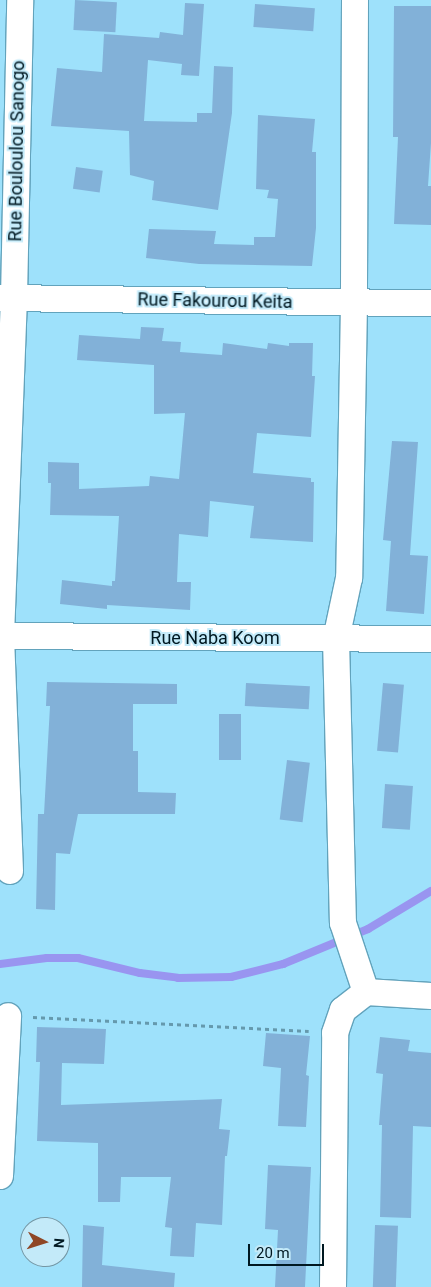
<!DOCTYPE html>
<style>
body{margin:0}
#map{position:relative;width:431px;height:1287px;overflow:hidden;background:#9ee1fb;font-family:Roboto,sans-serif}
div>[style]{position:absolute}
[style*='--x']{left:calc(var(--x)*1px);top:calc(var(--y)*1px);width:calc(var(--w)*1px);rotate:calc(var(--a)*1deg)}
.stream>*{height:8px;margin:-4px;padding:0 4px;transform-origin:4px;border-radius:4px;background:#9995f0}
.building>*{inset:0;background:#82b1d8;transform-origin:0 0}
.path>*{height:3px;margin-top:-1.5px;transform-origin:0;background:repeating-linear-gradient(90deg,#6599ad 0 4px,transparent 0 8px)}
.roads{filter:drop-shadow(1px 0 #62a3bc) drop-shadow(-1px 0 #62a3bc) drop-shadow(0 1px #62a3bc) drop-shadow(0 -1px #62a3bc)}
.minor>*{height:26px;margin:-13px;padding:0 13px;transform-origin:13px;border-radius:13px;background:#fff}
span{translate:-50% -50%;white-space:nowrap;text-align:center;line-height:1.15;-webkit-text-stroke:4px #c3eaf9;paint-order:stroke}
.street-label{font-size:18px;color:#001821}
.north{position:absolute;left:20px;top:1217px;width:50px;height:50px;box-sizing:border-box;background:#c3eaf9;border:1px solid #7596a3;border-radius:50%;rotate:95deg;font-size:14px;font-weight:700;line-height:20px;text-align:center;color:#001821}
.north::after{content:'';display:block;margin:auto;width:18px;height:22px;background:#8f4726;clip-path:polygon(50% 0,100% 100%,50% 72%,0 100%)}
.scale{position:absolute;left:248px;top:1244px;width:76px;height:22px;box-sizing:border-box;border:2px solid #001821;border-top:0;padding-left:6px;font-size:15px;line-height:18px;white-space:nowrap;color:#001821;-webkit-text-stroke:4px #c3eaf9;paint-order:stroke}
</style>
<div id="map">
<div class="stream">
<i style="--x:0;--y:964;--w:47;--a:-7.3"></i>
<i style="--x:47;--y:958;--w:31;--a:0"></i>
<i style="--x:78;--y:958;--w:64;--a:13.6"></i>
<i style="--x:140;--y:973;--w:38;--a:7"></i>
<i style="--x:178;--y:978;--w:53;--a:-1.1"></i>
<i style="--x:231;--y:977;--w:54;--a:-14"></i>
<i style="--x:283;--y:964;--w:92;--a:-22.4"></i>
<i style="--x:368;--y:929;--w:74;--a:-31.1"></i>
</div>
<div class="building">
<i style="left:75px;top:0;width:42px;height:30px;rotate:3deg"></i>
<i style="clip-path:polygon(185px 3px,204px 4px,199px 76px,181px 75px,182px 64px,148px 60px,144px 121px,197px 122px,197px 113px,212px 113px,214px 66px,233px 67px,232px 113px,218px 210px,152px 200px,154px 181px,130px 175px,129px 131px,51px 126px,57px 68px,102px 72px,104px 34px,159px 38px,160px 32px,183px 35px)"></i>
<i style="left:255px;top:4px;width:60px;height:23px;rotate:4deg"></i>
<i style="clip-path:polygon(394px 6px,431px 6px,431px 143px,428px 186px,431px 186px,431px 225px,394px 224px,398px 137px,393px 137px)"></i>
<i style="clip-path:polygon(258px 115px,315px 119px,312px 152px,316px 152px,316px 228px,312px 266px,199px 264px,146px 258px,149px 229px,216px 231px,214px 244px,254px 245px,254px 237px,275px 237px,278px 199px,267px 198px,269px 190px,256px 189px)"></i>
<i style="left:76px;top:167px;width:27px;height:22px;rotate:8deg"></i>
<i style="clip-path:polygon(141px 327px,164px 328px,162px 341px,181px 342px,180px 352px,222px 355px,223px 343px,267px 349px,268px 343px,289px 346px,289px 343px,313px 343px,312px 376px,315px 376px,311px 437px,257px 433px,253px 473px,311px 478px,311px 482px,314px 482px,313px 542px,250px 538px,254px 506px,210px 501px,208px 537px,179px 534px,177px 582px,191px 582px,190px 610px,107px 605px,107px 609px,60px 604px,62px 580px,112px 586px,112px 581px,115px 581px,119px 516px,50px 515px,51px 483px,48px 483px,48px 462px,79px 463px,79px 489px,149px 486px,150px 476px,179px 479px,185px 413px,154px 414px,154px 365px,77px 360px,79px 335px,140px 339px)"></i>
<i style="clip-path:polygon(392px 441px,418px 442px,410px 555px,428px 556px,424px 614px,386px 611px,391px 541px,383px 540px)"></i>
<i style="clip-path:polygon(47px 682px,177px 684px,177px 704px,133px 704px,133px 751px,138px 751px,138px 792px,176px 793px,175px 814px,78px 814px,70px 854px,56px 853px,55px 910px,36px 909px,38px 814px,44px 814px,50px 706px,46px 706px)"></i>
<i style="left:246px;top:683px;width:64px;height:23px;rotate:3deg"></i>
<i style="left:383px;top:683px;width:21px;height:68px;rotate:5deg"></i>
<i style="left:219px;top:714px;width:22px;height:46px"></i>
<i style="left:287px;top:760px;width:23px;height:60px;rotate:7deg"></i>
<i style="left:385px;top:784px;width:28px;height:44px;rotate:4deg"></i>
<i style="clip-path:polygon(37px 1027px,106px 1029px,104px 1064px,62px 1063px,61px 1105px,222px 1099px,219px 1129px,230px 1130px,227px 1156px,225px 1156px,222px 1225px,196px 1223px,194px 1257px,170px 1256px,172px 1228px,165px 1227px,171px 1177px,121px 1177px,120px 1202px,98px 1202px,98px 1143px,37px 1141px,40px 1062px,36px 1062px)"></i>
<i style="clip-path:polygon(266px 1033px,310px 1036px,306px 1075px,309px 1076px,306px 1127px,278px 1126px,281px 1068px,263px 1066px)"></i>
<i style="clip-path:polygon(380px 1037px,410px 1040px,408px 1051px,431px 1053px,431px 1127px,413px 1126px,411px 1218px,380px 1217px,382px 1125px,379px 1125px,383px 1074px,376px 1073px)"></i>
<i style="clip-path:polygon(268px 1165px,311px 1167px,305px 1287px,275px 1287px,278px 1230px,265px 1229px)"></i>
<i style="clip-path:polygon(83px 1225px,104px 1227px,102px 1265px,175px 1273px,174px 1287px,82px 1287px)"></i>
<i style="left:375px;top:1225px;width:23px;height:62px;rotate:2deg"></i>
</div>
<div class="path">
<i style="--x:33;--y:1017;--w:276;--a:2.9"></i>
</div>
<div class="roads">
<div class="minor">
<i style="--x:355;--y:0;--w:303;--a:90.2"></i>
<i style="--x:354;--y:303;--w:275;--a:91"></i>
<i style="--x:349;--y:578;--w:62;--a:102"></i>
<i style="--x:336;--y:639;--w:284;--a:88.6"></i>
<i style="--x:343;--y:923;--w:73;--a:71.6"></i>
<i style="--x:0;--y:298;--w:431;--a:0.7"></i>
<i style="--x:0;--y:636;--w:431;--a:0.4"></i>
<i style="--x:10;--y:871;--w:235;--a:-92.2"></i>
<i style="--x:1;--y:636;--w:338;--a:-87.8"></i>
<i style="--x:14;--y:298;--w:298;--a:-88.8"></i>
<i style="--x:366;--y:992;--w:65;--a:3.5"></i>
<i style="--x:0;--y:1176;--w:160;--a:-87.1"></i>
<i style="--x:333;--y:1287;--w:254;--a:-89.5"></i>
<i style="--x:335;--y:1033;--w:24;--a:-71"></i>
<i style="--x:343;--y:1010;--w:29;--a:-38"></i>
</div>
</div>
<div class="street-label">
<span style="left:17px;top:151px;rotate:-89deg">Rue Bouloulou Sanogo</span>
<span style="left:215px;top:301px;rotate:1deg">Rue Fakourou Keita</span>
<span style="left:215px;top:638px">Rue Naba Koom</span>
</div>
<div class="north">N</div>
<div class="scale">20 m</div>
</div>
